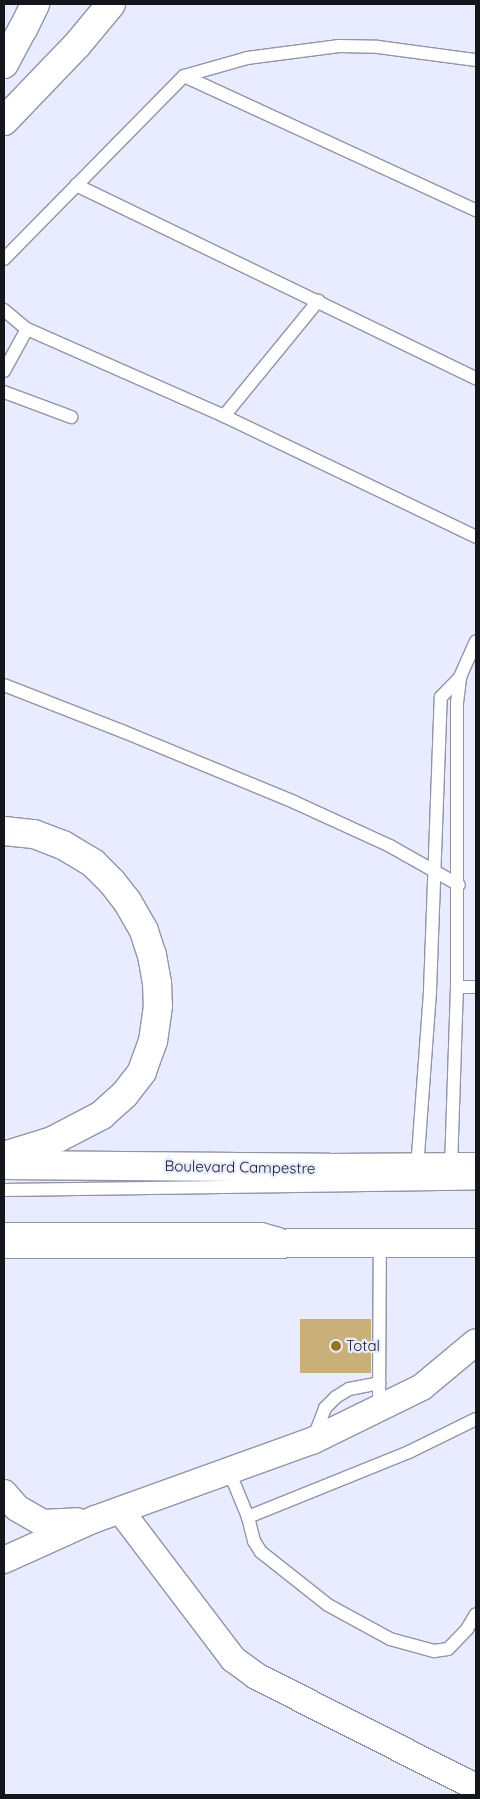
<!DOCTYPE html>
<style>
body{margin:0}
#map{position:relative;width:480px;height:1799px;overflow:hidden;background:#e8ecfe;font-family:Quicksand,sans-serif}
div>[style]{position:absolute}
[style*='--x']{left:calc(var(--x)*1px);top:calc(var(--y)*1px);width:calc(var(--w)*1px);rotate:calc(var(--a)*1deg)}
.building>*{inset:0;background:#caaf7b;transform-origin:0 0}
.roads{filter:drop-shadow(1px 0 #9195a5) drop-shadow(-1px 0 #9195a5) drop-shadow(0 1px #9195a5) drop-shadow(0 -1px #9195a5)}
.service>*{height:12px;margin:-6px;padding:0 6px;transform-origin:6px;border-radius:6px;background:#fff}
.minor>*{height:26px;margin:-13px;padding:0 13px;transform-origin:13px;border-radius:13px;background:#fff}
.secondary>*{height:28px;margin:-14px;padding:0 14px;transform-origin:14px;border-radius:14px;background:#fff}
.primary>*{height:28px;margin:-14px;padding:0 14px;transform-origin:14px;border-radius:14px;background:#fff}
.dots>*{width:14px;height:14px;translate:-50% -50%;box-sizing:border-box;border:2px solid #e8ecfe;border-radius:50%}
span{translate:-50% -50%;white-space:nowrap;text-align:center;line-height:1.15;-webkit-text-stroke:4.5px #e8ecfe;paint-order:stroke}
.street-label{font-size:15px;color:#15161c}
.poi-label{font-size:15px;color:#15161c}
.left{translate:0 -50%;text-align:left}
.frame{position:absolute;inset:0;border:5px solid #15161c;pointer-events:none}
</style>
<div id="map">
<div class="building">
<i style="left:300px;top:1319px;width:71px;height:54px"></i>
</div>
<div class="roads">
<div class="service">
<i style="--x:184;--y:76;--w:321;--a:24.7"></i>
<i style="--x:76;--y:185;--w:444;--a:25.8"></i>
<i style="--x:4;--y:259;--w:257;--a:-45.5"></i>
<i style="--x:184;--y:76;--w:66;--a:-15.9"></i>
<i style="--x:247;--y:58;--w:93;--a:-7.4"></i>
<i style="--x:339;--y:46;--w:39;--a:1"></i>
<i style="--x:378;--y:47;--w:99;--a:7.6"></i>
<i style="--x:4;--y:310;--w:30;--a:40"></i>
<i style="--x:27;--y:329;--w:215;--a:23.8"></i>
<i style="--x:224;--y:416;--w:280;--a:25.6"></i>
<i style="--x:4;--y:371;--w:48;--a:-61.3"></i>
<i style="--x:4;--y:392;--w:72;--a:20.5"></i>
<i style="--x:224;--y:416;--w:149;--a:-50.7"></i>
<i style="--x:4;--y:685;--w:127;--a:21.3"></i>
<i style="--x:122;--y:731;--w:186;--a:22.4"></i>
<i style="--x:294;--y:802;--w:106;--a:24.6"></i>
<i style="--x:390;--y:846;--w:79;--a:29.5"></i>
<i style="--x:457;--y:987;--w:19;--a:0"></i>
<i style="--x:451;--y:1167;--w:180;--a:-88.1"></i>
<i style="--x:457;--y:987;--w:284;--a:-90"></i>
<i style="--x:457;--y:703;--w:26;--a:-83"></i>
<i style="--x:417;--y:1169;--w:178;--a:-85.8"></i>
<i style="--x:430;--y:991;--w:294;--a:-87.9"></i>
<i style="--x:441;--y:697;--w:28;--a:-46"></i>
<i style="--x:460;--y:677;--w:39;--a:-66"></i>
<i style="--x:4;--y:1190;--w:472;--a:-0.8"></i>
<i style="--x:4;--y:1229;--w:258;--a:0"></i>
<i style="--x:262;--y:1229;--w:19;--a:16"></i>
<i style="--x:379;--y:1409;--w:165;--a:-89.7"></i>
<i style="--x:476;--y:1419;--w:75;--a:153.8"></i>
<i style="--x:409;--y:1452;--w:174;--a:158"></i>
<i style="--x:248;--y:1517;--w:25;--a:76"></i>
<i style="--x:254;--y:1541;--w:13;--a:58"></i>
<i style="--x:261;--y:1552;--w:85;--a:38.3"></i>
<i style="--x:328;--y:1605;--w:71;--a:28.7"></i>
<i style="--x:390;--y:1639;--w:46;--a:15.3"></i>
<i style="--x:434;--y:1651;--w:14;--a:-8"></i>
<i style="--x:448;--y:1649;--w:28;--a:-46"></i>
<i style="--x:467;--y:1629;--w:17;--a:-59"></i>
<i style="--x:314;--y:1437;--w:31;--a:-69"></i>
<i style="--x:325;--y:1408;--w:16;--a:-45"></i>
<i style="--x:336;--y:1397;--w:15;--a:-32"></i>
<i style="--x:349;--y:1389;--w:31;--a:-11"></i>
<i style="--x:229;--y:1471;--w:50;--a:67.6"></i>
</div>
<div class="minor">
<i style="--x:4;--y:1493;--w:20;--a:49"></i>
<i style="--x:17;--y:1508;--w:30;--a:30"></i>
<i style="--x:43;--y:1523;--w:34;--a:-3"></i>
<i style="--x:120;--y:1510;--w:187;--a:52.8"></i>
<i style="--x:233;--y:1659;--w:29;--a:36"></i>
<i style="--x:256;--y:1676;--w:246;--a:26.8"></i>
<i style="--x:4;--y:1560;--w:100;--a:-24.3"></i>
<i style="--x:95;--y:1519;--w:231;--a:-19.8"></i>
<i style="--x:312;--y:1441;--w:123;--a:-26.1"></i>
<i style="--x:422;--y:1387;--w:70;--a:-39.8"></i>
</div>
<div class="secondary">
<i style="--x:4;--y:1165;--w:325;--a:0.5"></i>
<i style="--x:329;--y:1168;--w:147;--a:-0.4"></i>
<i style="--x:4;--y:1244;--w:472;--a:-0.1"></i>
</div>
<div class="primary">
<i style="--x:4;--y:64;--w:40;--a:-62"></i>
<i style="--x:23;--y:29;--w:28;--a:-64"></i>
<i style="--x:4;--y:121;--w:105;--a:-46.2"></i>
<i style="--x:77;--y:45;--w:53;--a:-50.3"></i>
<i style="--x:4;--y:831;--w:30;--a:6"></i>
<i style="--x:34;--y:834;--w:31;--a:21"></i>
<i style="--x:63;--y:845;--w:35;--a:31"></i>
<i style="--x:93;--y:863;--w:27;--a:45"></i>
<i style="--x:112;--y:882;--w:24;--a:52"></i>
<i style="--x:127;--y:901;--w:34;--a:60"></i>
<i style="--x:144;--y:931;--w:25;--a:72"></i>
<i style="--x:152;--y:955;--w:27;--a:80"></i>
<i style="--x:157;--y:982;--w:24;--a:88"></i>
<i style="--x:158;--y:1006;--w:35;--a:98"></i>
<i style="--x:153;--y:1041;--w:33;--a:110"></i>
<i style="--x:142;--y:1072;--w:28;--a:128"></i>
<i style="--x:125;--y:1094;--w:31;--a:138"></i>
<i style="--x:102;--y:1115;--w:56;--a:152.5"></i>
<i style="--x:52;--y:1141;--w:50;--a:162.6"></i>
</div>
</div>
<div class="dots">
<i style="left:336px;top:1346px;background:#99741f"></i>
</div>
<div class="street-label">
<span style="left:240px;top:1167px;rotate:1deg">Boulevard Campestre</span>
</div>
<div class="poi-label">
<span class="left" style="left:346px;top:1346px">Total</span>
</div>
<div class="frame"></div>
</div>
